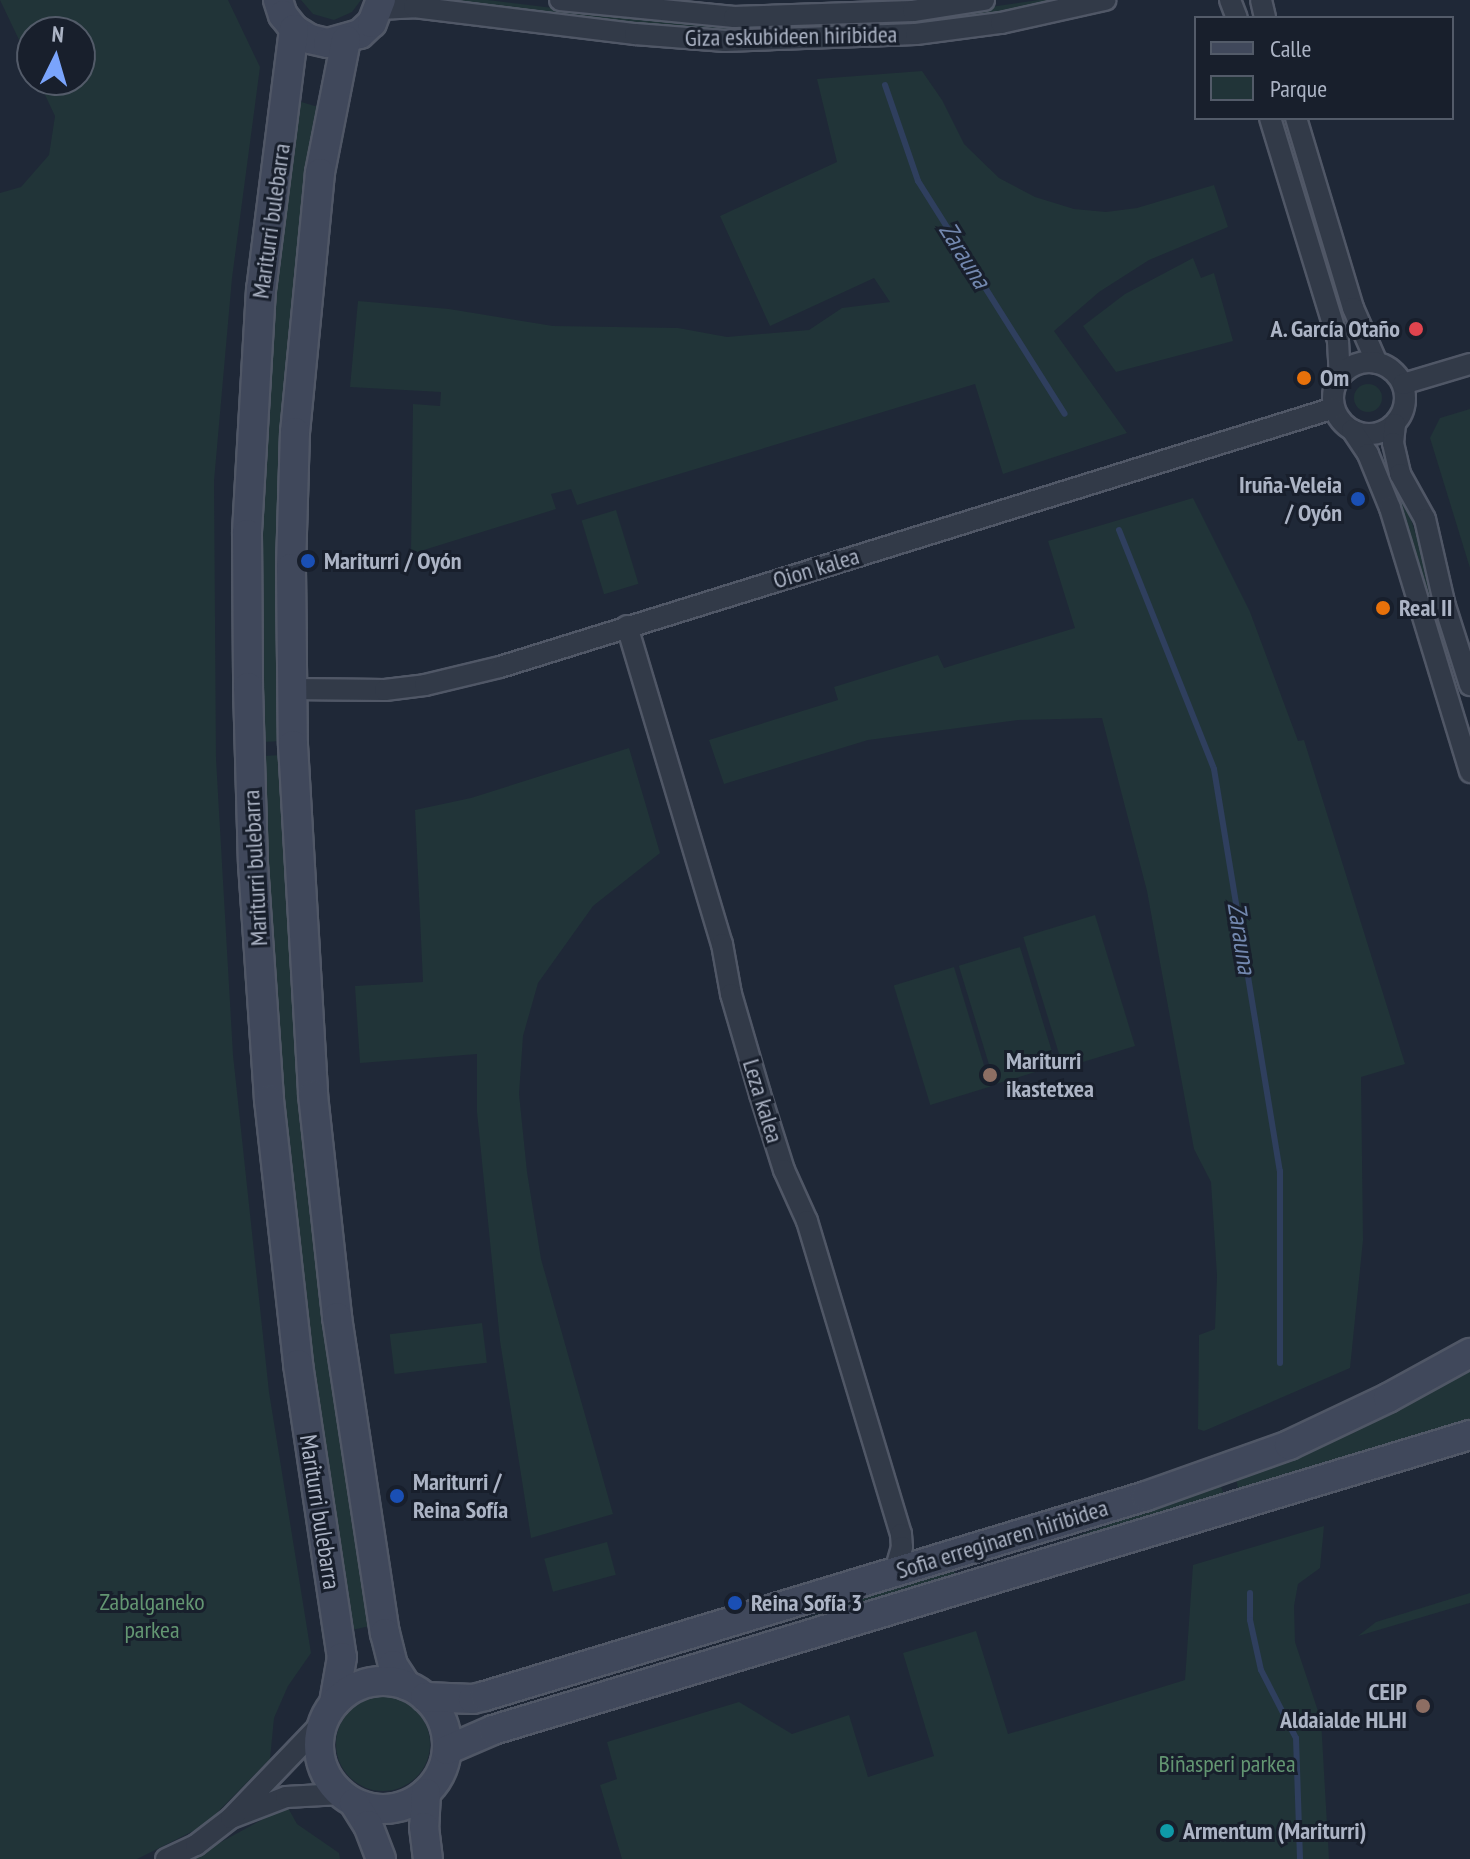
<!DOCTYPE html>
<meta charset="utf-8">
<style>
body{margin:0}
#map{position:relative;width:1470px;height:1859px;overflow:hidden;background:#1f2837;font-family:"PT Sans Narrow",sans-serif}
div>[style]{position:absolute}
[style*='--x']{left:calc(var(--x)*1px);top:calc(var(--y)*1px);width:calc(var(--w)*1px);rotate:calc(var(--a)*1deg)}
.green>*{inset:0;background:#213438;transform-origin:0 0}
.round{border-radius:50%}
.stream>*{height:6px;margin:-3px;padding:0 3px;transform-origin:3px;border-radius:3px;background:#2f3f5e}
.roads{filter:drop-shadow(2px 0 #505766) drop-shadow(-2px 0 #505766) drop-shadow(0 2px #505766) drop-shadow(0 -2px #505766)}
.minor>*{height:20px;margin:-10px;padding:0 10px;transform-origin:10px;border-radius:10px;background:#323a48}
.minor>.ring{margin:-10px;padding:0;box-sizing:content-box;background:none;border:20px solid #323a48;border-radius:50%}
.secondary>*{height:28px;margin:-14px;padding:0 14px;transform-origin:14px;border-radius:14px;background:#40485b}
.secondary>.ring{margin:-14px;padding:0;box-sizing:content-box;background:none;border:28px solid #40485b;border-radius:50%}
.dots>*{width:22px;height:22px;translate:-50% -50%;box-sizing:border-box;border:4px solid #181f2c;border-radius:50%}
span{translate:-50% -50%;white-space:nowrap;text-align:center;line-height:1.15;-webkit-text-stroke:6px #181f2c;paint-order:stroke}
.street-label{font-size:24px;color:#acb4c5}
.poi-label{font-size:24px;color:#acb4c5;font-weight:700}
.right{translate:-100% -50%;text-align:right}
.left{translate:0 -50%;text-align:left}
.park-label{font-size:24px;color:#639672}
.water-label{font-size:26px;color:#7388af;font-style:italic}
.legend{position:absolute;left:1194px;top:16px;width:260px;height:104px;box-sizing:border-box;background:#181f2c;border:2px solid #535b69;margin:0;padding:10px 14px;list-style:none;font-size:24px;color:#acb4c5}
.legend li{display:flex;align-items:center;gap:16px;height:40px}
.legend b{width:40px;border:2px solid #535b69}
.north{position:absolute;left:16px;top:16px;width:80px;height:80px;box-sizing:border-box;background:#181f2c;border:2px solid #535b69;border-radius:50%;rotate:5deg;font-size:22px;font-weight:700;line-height:32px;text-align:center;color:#acb4c5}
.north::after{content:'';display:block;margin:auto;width:28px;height:36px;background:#7aa4fc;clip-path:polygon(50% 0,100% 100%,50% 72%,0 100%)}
</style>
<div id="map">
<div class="green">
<i style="clip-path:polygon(0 0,228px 0,260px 67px,232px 278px,214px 481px,216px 759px,233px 1055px,269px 1392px,311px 1653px,288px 1686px,274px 1718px,270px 1759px,205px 1825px,137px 1859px,0 1859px,0 193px,21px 187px,49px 155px,55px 116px,38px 80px,80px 80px,80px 32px,32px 32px,32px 67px)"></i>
<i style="clip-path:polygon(301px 0,361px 0,352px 12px,334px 20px,313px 14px)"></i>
<i style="clip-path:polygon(434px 0,488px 0,660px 21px,745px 25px,921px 17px,1039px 0,1067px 0,997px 15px,918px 26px,745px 31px,663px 27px)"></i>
<i style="clip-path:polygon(922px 71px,942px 100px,964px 144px,999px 178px,1035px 197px,1074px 209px,1106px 212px,1137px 208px,1214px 185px,1228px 227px,1149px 260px,1099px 292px,1054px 331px,1127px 433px,1003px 474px,975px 384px,577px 505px,571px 489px,551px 494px,556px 509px,411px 554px,413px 404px,440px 406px,441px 392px,350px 387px,358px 301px,449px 309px,553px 326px,678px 328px,727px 337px,809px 330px,842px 308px,890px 302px,874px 278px,770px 326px,720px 216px,837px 162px,817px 79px)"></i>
<i style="clip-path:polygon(298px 101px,318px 107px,294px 273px,286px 404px,283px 741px,262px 742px,260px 531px,264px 374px)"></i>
<i style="left:1309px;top:189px;width:120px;height:9px;rotate:72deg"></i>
<i style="clip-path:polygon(1193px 258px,1201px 278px,1214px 273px,1233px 341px,1116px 372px,1083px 326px,1125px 294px)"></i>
<i class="round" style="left:1354px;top:384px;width:28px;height:28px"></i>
<i style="clip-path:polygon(1470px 409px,1470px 568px,1430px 438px,1440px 418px)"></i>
<i style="left:1399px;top:480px;width:182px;height:7px;rotate:73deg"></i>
<i style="clip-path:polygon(1193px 498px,1250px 612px,1298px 741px,1304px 740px,1405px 1064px,1361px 1077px,1363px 1240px,1350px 1368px,1204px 1431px,1198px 1429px,1199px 1335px,1215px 1329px,1217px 1276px,1211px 1182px,1194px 1149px,1147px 891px,1102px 718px,1018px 720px,868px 740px,724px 784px,709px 740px,838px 700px,834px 687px,938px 655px,944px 668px,1075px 628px,1048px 541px)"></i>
<i style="left:616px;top:510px;width:77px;height:36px;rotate:73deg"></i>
<i style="clip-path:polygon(629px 748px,660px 853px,593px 906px,538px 983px,523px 1036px,519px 1094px,527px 1172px,541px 1259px,613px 1514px,531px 1538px,500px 1341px,477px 1112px,477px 1054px,360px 1063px,355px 986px,423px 982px,415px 810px,471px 798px)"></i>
<i style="clip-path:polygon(283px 755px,374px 1625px,352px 1630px,316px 1414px,290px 1200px,266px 872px,262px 756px)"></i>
<i style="left:1095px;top:915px;width:137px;height:75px;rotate:73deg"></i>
<i style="left:1020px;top:947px;width:124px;height:64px;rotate:73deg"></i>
<i style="left:954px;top:967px;width:125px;height:63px;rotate:73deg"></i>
<i style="left:482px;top:1323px;width:40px;height:93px;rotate:83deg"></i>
<i style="clip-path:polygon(1470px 1366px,1470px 1424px,1239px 1494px,1236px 1478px)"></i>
<i style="left:1220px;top:1484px;width:15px;height:265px;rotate:70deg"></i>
<i style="clip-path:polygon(1324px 1526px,1320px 1568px,1298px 1584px,1294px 1606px,1295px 1642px,1321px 1720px,1329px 1859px,622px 1859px,600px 1785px,617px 1779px,607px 1742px,739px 1702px,792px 1734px,849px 1715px,868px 1777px,934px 1756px,903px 1653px,976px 1631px,1008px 1734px,1046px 1723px,1185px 1680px,1193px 1565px)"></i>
<i style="left:607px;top:1542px;width:34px;height:65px;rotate:75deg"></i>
<i style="left:952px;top:1565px;width:15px;height:479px;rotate:70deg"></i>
<i style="clip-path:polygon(1470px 1593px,1470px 1603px,1358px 1636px,1376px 1622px)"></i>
<i class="round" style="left:336px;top:1697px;width:94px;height:94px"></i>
<i style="clip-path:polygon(287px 1806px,297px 1824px,339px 1853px,340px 1859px,190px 1859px)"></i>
</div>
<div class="stream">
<i style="--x:885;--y:85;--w:102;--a:71"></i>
<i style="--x:918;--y:181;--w:275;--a:57.8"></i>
<i style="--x:1119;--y:530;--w:257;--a:68.3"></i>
<i style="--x:1214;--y:769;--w:407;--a:80.7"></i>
<i style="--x:1280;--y:1171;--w:192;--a:90"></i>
<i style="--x:1250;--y:1593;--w:27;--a:90"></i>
<i style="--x:1250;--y:1620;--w:51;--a:77.6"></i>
<i style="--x:1261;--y:1670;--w:76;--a:62.8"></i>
<i style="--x:1296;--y:1738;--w:121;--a:88.1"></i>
</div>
<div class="roads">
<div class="minor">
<i style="--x:560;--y:0;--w:175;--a:5.6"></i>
<i style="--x:734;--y:17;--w:179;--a:-1.9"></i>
<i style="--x:913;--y:11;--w:72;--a:-8.8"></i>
<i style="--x:1230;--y:0;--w:19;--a:69"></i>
<i style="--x:1261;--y:0;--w:18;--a:77"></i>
<i style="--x:379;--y:9;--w:35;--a:-3"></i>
<i style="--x:414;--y:7;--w:223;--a:7"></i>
<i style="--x:635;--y:34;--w:90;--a:4.4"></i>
<i style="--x:725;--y:41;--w:191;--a:-2.1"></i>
<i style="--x:916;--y:34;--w:86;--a:-7.4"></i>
<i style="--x:1001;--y:23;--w:107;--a:-12.5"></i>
<i style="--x:1270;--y:118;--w:233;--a:73"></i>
<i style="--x:1338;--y:341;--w:36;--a:87"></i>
<i style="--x:1296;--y:118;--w:198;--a:73.3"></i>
<i style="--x:1353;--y:308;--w:60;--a:66.4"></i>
<i class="ring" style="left:1333px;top:362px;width:52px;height:52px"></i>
<i style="--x:1403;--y:384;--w:70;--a:-16.6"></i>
<i style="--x:1395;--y:424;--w:19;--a:96"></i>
<i style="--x:1393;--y:443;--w:32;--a:77"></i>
<i style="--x:1400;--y:474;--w:51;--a:60.9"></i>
<i style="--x:1425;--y:519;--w:89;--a:77.1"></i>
<i style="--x:1445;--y:606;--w:83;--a:72.4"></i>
<i style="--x:1352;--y:430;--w:29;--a:56"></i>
<i style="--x:1368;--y:454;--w:58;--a:67.8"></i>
<i style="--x:1390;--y:508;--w:276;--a:73.1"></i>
<i style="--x:627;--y:626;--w:332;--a:73.4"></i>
<i style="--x:722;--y:944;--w:51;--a:79.8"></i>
<i style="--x:731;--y:994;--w:104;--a:73.8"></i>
<i style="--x:760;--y:1094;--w:80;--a:72.5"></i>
<i style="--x:784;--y:1170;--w:56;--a:65.7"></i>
<i style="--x:807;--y:1221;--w:327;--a:73.3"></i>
<i style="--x:901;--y:1534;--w:13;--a:86"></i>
<i style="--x:902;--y:1547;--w:26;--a:106"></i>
<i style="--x:291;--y:689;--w:94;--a:0.6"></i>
<i style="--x:385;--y:690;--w:40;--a:-7.1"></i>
<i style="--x:425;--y:685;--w:77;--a:-13.5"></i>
<i style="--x:500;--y:667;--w:873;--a:-17.25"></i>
<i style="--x:234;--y:1817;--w:56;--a:-21"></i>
<i style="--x:286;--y:1797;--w:55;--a:-3.1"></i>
<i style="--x:166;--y:1859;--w:33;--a:-25"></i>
<i style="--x:196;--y:1845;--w:44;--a:-37.6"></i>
<i style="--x:231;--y:1818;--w:133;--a:-46.2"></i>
</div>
<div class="secondary">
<i style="--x:278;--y:0;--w:16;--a:72"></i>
<i style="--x:283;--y:15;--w:18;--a:52"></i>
<i style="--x:294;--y:29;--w:19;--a:32"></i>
<i style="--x:310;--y:39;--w:18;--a:13"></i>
<i style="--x:328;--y:43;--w:33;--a:-16"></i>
<i style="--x:360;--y:34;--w:16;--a:-43"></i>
<i style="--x:372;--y:23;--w:25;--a:-69"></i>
<i style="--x:294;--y:29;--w:262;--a:97.2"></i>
<i style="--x:261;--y:289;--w:245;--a:93.3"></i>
<i style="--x:247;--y:534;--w:153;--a:89.6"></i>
<i style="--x:248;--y:687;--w:177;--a:88.4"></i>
<i style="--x:253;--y:864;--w:237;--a:86.1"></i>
<i style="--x:269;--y:1100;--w:266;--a:83.7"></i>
<i style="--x:298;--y:1364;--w:296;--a:81.5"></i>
<i style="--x:342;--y:1657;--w:47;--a:99.9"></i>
<i style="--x:346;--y:40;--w:136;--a:101.1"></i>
<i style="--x:320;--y:173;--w:260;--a:95.5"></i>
<i style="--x:295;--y:432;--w:136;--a:91.7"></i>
<i style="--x:291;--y:568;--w:177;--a:89.4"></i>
<i style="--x:293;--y:745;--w:351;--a:86.7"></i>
<i style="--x:313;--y:1095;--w:223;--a:83.8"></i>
<i style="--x:337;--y:1317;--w:320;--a:81.4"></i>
<i style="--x:385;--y:1633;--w:33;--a:76"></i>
<i style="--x:393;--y:1665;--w:24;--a:57"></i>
<i class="ring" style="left:319px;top:1681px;width:100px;height:100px"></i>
<i style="--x:425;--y:1697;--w:48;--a:2.4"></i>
<i style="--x:473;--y:1699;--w:12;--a:-14"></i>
<i style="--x:485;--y:1696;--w:691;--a:-16.83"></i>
<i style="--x:1146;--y:1496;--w:152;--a:-19.6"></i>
<i style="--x:1289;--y:1445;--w:110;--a:-25.4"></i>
<i style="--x:1388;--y:1398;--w:94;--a:-28.8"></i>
<i style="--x:447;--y:1750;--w:50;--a:-23.5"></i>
<i style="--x:493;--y:1730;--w:1021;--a:-16.8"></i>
<i style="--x:426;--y:1793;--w:34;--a:93"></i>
<i style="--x:424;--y:1827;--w:32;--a:83"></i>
<i style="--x:354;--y:1803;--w:26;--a:58"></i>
<i style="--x:368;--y:1825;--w:36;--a:69"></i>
</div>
</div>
<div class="dots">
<i style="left:1416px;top:329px;background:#e0444e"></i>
<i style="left:1304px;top:378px;background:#e8710a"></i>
<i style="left:1358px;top:499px;background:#1a4fb4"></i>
<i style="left:308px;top:561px;background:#1a4fb4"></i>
<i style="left:1383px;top:608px;background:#e8710a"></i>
<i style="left:990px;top:1075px;background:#8d6e63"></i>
<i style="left:397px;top:1496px;background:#1a4fb4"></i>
<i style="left:735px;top:1603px;background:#1a4fb4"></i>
<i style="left:1423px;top:1706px;background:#8d6e63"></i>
<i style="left:1167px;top:1831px;background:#0f9aa8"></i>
</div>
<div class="street-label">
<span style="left:791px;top:36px;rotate:-1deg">Giza eskubideen hiribidea</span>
<span style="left:271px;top:221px;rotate:-82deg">Mariturri bulebarra</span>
<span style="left:816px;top:568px;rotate:-17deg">Oion kalea</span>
<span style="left:255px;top:868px;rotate:-93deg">Mariturri bulebarra</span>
<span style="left:763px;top:1101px;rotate:73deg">Leza kalea</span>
<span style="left:320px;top:1512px;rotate:81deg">Mariturri bulebarra</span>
<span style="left:1002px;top:1539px;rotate:-17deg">Sofia erreginaren hiribidea</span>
</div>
<div class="poi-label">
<span class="right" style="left:1400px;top:329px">A. García Otaño</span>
<span class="left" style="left:1320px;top:378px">Om</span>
<span class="right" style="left:1342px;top:499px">Iruña-Veleia<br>/ Oyón</span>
<span class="left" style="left:324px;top:561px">Mariturri / Oyón</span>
<span class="left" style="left:1399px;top:608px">Real II</span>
<span class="left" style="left:1006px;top:1075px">Mariturri<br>ikastetxea</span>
<span class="left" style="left:413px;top:1496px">Mariturri /<br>Reina Sofía</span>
<span class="left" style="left:751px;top:1603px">Reina Sofía 3</span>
<span class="right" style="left:1407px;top:1706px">CEIP<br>Aldaialde HLHI</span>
<span class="left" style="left:1183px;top:1831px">Armentum (Mariturri)</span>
</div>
<div class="park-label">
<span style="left:152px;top:1616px">Zabalganeko<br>parkea</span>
<span style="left:1227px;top:1764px">Biñasperi parkea</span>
</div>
<div class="water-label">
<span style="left:965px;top:255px;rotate:58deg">Zarauna</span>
<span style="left:1242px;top:938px;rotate:81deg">Zarauna</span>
</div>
<ul class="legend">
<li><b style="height:10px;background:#40485b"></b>Calle</li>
<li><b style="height:22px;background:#213438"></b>Parque</li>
</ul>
<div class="north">N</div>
</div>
